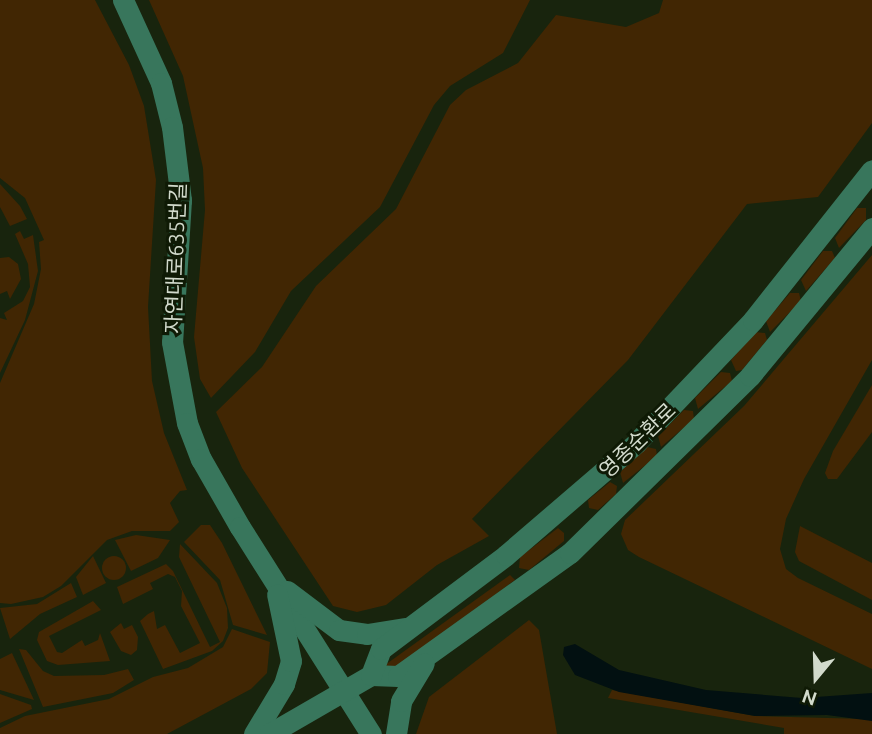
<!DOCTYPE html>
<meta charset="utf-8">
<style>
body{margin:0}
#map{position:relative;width:872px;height:734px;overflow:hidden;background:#18240d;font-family:Ubuntu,"Noto Sans KR",sans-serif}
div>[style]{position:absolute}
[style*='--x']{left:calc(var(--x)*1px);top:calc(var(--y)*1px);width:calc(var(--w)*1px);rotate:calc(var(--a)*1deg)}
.green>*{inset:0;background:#412603}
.round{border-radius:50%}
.water>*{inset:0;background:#021011}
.secondary>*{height:21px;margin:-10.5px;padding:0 10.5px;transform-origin:10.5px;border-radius:10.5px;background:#38765c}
span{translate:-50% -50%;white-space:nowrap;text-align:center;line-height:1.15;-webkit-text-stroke:6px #0f1a05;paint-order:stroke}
.street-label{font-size:21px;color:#d2dacc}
.north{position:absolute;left:781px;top:643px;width:70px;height:70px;-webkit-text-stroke:5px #0f1a05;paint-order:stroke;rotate:199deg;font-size:19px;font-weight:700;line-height:28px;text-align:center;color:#d2dacc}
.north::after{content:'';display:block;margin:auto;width:24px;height:32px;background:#d2dacc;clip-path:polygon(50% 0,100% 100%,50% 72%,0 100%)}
</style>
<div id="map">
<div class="green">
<i style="clip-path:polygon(0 0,95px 0,129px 65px,144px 106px,156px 180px,148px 307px,152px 381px,164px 433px,187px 490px,180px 491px,170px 503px,179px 522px,170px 531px,132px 531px,107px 540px,61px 586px,43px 597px,11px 604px,0 603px,0 383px,34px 304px,41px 269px,39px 242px,44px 240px,25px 198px,0 178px)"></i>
<i style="clip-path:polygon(149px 0,530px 0,503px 53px,450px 86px,434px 105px,380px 207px,291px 291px,255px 352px,211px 398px,200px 379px,194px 337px,205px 210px,203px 168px,183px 76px)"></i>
<i style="clip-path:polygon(663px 0,872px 0,872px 123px,818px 197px,747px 204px,628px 360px,472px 519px,489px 536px,437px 565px,386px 605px,357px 612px,333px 606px,242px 468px,216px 412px,262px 367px,316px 286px,396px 209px,450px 105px,466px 90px,518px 63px,556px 15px,626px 27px,659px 13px)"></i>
<i style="clip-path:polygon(0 184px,20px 206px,27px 219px,10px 226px,0 207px)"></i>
<i style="clip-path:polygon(857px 208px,866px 208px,866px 220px,839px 248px,835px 238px)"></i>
<i style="clip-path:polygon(20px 231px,24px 239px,33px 235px,38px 271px,25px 320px,0 373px,0 318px,7px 320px,4px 313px,23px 301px,30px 287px,28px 264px,15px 234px)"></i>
<i style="clip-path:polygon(823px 251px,832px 251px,835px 258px,806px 291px,801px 280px)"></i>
<i style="clip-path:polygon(872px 255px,872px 360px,804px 479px,786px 519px,780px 549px,786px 569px,798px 578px,872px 614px,872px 669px,639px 557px,628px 550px,621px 534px,625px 520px,744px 406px)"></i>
<i style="clip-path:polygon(9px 257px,18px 264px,21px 279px,10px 299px,7px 291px,0 294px,0 258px)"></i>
<i style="clip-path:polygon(790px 293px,799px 293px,801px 301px,770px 332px,766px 321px)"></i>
<i style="clip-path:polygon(755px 332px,765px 333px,767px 340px,742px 370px,736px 371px,731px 360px)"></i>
<i style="clip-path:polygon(721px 372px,730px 373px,732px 381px,698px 409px,695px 398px)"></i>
<i style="clip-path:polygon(872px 385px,872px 432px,837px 479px,828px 479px,825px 473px,833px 451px)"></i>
<i style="clip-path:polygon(684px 410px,693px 411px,694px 419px,661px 447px,658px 436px)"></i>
<i style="clip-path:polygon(647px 447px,656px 449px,657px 456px,623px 483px,620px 472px)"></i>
<i style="clip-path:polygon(610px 482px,617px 486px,616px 494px,598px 510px,589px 508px,588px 500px)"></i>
<i style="clip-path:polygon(201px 525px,210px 525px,222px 543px,267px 635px,233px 625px,220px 580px,184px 542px)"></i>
<i style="clip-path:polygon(800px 526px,872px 563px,872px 600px,799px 561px,795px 552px)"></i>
<i style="clip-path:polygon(558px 528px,564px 533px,564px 541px,529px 570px,519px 568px,520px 557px)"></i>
<i style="clip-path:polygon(136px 535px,170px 540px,158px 558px,131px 571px,115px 540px)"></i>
<i style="clip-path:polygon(180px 544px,217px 583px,227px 608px,228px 628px,223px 641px,212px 651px,163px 669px,140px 621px,148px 614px,154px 611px,157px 629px,165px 625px,180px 653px,200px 643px,181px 606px,182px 591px,175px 577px,168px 574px,150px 583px,153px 589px,123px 604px,117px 587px,166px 564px,173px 571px,210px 647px,220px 642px,179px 557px)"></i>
<i style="clip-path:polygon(93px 556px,106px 583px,83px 595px,76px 577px)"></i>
<i class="round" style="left:102px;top:556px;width:24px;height:24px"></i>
<i style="clip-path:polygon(510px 575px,515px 580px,392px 670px,385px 665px)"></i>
<i style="clip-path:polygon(71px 583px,77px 597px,40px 614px,10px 639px,0 608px,37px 604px)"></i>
<i style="clip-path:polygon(93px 601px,101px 610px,49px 636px,57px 652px,62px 653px,82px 640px,85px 646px,98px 640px,100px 633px,110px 661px,58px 665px,47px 661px,37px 640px,39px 632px)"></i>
<i style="clip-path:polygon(529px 620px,539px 630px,557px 734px,416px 734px,429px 697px)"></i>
<i style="clip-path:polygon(121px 623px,124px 629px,132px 625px,138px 637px,137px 650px,131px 655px,121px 651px,110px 632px)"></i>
<i style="clip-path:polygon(232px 629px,270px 642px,267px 673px,251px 689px,167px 734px,0 734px,0 728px,25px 716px,109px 699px,153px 677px,188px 668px,223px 647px)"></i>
<i style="clip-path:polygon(19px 649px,26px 650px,43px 671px,54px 676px,104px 675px,128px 669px,134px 680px,113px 693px,43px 707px)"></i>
<i style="clip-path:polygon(12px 653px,34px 700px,0 690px,0 659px)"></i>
<i style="clip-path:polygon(612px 690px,755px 716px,866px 719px,872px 721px,872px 734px,784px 734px,784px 728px,608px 698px)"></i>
<i style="clip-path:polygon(0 694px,31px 705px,32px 709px,0 723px)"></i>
</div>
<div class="water">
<i style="clip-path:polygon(575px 644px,619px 670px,706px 690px,802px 698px,872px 693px,872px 721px,827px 715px,755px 716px,619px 692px,575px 675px,563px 655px,564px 647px)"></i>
</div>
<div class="secondary">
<i style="--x:123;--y:0;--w:91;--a:65.4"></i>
<i style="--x:161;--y:83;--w:45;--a:76"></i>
<i style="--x:172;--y:127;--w:74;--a:83"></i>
<i style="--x:181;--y:200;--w:142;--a:93.6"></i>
<i style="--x:172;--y:342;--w:82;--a:79.5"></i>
<i style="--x:187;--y:423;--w:39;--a:69"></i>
<i style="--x:201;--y:459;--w:78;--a:60.2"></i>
<i style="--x:240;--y:527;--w:245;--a:57.7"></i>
<i style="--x:287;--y:591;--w:65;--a:36.9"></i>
<i style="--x:339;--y:630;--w:28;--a:8"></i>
<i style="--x:367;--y:634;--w:38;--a:-9"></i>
<i style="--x:371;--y:675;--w:27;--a:2"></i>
<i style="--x:398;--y:676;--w:211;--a:-35.6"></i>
<i style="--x:570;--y:553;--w:252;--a:-44.5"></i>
<i style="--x:750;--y:376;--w:192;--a:-50.5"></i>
<i style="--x:254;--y:734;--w:58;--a:-59"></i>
<i style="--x:284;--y:684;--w:24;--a:-73"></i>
<i style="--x:291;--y:661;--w:68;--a:-101.8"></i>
<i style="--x:269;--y:734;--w:118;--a:-30"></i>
<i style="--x:371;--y:675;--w:28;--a:-69"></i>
<i style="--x:381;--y:649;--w:156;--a:-36.9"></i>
<i style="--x:506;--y:555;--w:172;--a:-40.7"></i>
<i style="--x:636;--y:443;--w:170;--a:-46.4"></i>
<i style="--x:753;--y:320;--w:191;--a:-51.6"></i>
<i style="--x:396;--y:734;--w:33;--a:-81"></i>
<i style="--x:401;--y:701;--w:44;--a:-58.8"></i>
</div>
<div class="street-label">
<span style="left:175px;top:258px;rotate:-88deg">자연대로635번길</span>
<span style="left:637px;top:440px;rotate:-44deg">영종순환로</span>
</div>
<div class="north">N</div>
</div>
